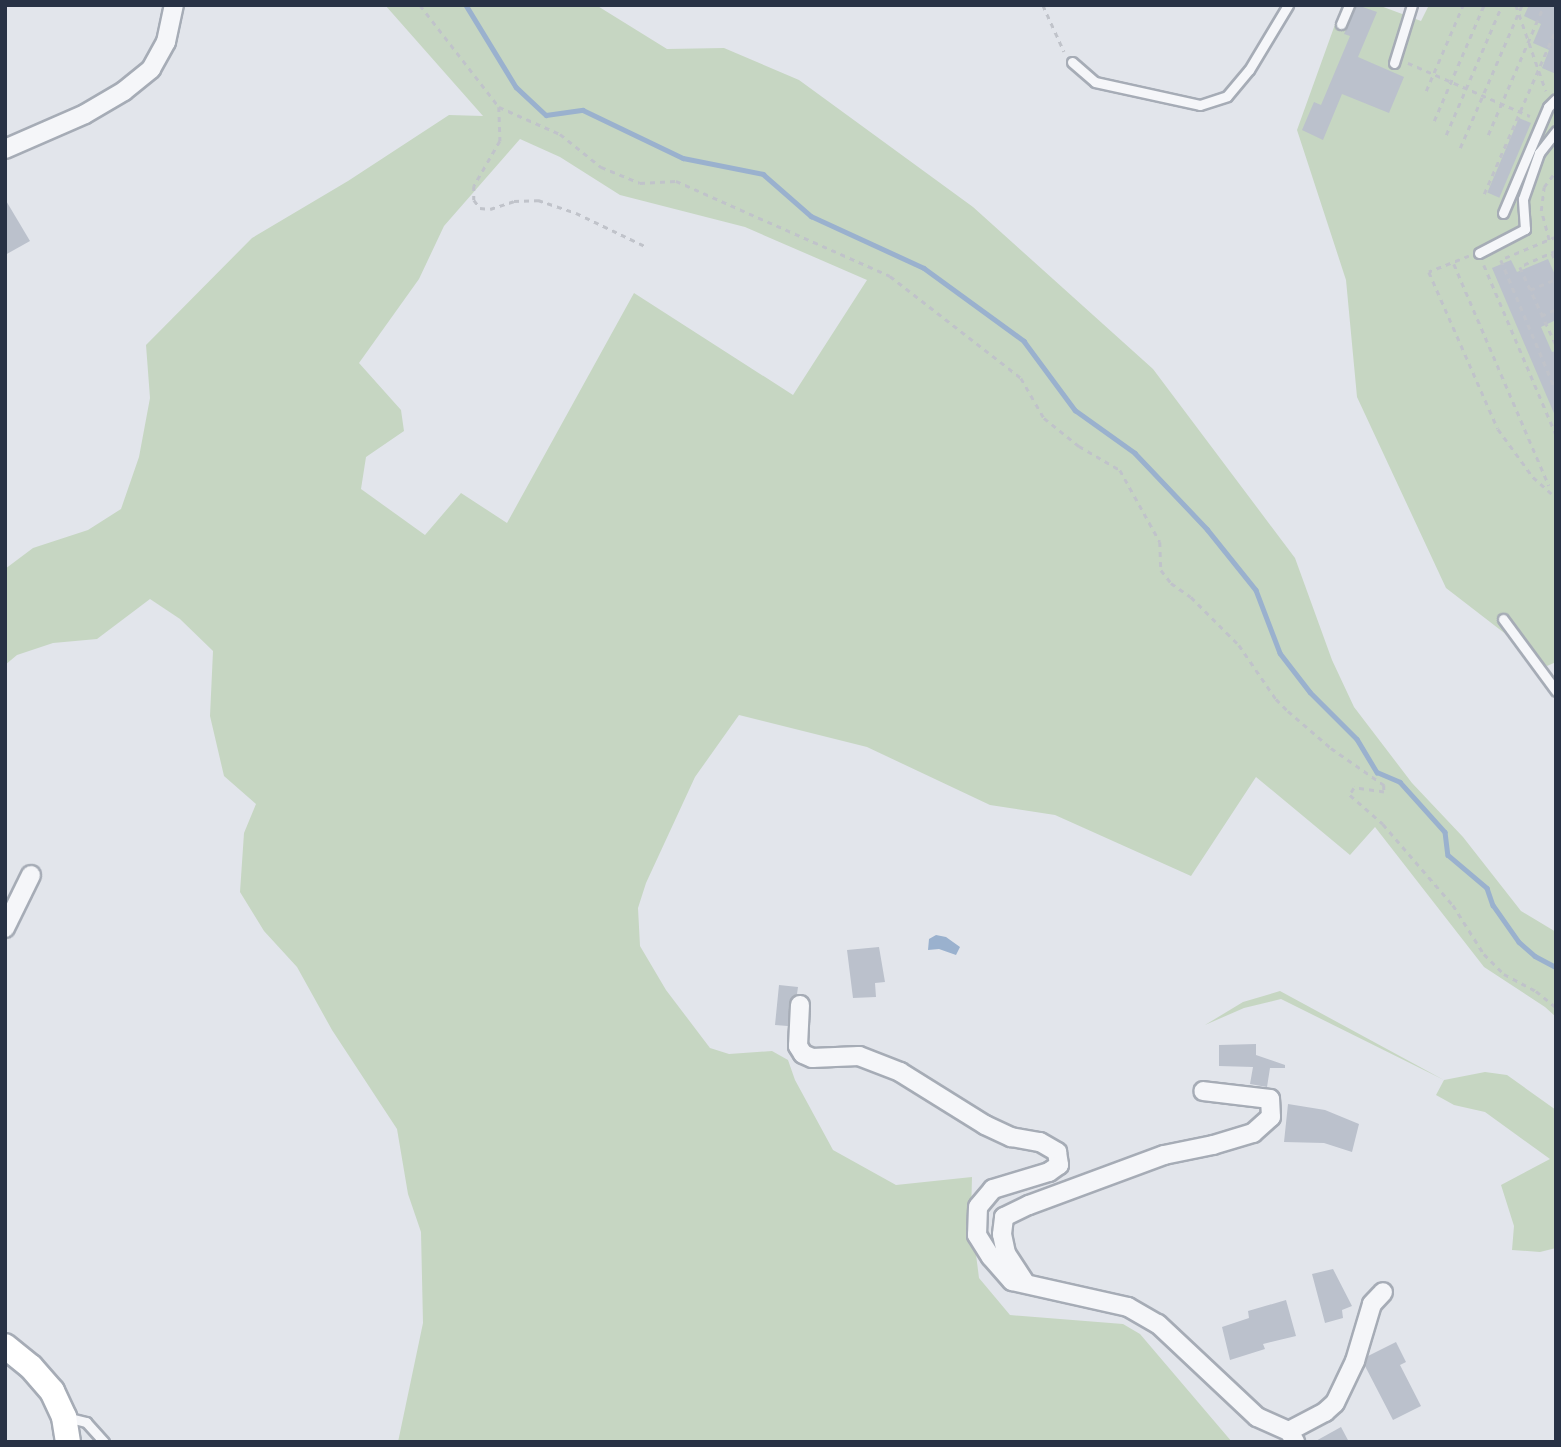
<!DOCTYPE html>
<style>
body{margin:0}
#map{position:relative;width:1561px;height:1447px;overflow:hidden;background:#e2e5eb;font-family:Helvetica,sans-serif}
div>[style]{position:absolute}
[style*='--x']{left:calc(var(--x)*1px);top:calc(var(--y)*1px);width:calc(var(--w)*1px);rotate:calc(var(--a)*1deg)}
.green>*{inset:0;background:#c6d6c2}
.water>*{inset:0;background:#9ab1ce}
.stream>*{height:4.5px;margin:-2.25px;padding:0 2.25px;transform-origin:2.25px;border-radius:2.25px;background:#9ab1ce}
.building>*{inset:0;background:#bbc1cc;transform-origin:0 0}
.path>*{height:2.5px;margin-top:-1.25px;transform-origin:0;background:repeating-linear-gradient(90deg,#c0c3ca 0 5px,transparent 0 10px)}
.roads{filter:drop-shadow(2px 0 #a6acb6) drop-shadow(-2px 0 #a6acb6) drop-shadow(0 2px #a6acb6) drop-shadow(0 -2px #a6acb6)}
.lane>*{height:9px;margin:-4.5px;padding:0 4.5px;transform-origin:4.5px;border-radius:4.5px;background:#f5f6f9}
.street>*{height:18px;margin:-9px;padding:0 9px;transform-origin:9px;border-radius:9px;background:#f5f6f9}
.secondary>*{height:24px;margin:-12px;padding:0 12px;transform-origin:12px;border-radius:12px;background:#fff}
span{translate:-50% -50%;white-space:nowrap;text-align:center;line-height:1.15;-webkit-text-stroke:5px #f2f4f8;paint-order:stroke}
.frame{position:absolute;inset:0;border:7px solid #283245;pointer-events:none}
</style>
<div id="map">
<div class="green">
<i style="clip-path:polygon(evenodd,385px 5px,596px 5px,667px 49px,724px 48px,799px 80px,973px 207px,1153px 369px,1295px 558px,1332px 660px,1354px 707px,1412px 783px,1463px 837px,1521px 911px,1556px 932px,1556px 1017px,1545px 1007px,1484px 967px,1375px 827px,1350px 855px,1256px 777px,1191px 876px,1055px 815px,990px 805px,867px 747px,739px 715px,695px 777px,646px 883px,638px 908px,640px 946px,666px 990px,710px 1048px,729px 1054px,772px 1051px,788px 1060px,795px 1080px,833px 1150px,896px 1185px,972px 1177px,971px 1215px,979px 1278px,1010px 1315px,1123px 1324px,1140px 1334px,1232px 1442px,398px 1442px,423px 1323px,421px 1232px,408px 1194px,397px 1129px,332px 1030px,297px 967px,264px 931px,240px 892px,244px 833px,256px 804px,224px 776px,210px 716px,213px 651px,180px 619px,150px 599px,97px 639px,53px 643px,17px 655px,5px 665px,5px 569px,33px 548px,88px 530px,121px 509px,139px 457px,150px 398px,146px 345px,252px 238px,348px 181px,449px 115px,483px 116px,385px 5px,520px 139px,560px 157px,620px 195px,745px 227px,867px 280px,793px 395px,634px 293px,507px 523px,461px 493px,425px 535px,361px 489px,366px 457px,404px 431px,401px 410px,359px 363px,419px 279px,444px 226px,520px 139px)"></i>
<i style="clip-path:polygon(1342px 5px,1378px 5px,1421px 21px,1429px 5px,1556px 5px,1556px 662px,1547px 666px,1446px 588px,1357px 397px,1346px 280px,1297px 130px)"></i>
<i style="clip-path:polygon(1280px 991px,1444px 1080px,1485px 1072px,1507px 1075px,1556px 1110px,1556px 1248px,1540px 1252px,1512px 1250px,1514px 1226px,1501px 1185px,1550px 1159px,1485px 1112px,1454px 1105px,1436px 1095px,1444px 1080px,1281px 999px,1244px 1008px,1205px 1025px,1243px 1002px)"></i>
</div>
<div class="water">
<i style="clip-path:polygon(936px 935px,946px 937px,960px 947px,956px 955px,939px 949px,928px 950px,929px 939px)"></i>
</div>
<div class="stream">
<i style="--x:466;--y:5;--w:96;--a:58.6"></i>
<i style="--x:516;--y:87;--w:41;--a:43"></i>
<i style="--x:546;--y:115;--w:37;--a:-8"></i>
<i style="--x:583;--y:110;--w:111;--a:25.6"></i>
<i style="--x:683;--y:158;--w:82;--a:11.3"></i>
<i style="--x:763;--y:174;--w:64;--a:41.2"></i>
<i style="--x:811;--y:216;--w:124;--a:24.7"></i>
<i style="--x:924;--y:268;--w:124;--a:36.1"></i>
<i style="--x:1024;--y:341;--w:86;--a:53.5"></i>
<i style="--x:1075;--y:410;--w:74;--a:35.6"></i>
<i style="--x:1135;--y:453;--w:105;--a:46.5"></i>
<i style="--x:1207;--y:529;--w:78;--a:51.2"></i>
<i style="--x:1256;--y:590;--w:67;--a:69.1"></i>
<i style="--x:1280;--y:653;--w:49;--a:52.4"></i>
<i style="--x:1310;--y:692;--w:66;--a:45"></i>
<i style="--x:1357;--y:739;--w:39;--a:59"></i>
<i style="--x:1377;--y:772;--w:25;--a:23"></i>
<i style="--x:1400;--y:782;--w:67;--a:48"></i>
<i style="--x:1445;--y:832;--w:23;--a:83"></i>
<i style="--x:1448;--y:855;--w:51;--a:40.2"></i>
<i style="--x:1487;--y:888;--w:18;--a:71"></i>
<i style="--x:1493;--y:905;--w:45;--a:54.9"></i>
<i style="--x:1519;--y:942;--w:21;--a:41"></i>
<i style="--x:1535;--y:956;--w:24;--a:28"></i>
</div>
<div class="building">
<i style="clip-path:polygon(1357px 5px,1377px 12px,1358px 57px,1404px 77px,1389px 113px,1342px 94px,1323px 140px,1302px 130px,1314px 102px,1321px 105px,1350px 36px,1344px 34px)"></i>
<i style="clip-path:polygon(1529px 5px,1556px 5px,1556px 74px,1542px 68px,1549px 50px,1533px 43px,1541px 24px,1524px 16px)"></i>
<i style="left:1519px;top:118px;width:13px;height:81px;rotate:23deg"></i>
<i style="clip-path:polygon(5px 199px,30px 241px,5px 255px)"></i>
<i style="clip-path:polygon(1548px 259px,1556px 277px,1556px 320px,1541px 327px,1552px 352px,1556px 351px,1556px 418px,1492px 268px,1511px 260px,1517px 272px)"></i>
<i style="clip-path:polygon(879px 947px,885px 982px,875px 983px,876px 997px,853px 998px,847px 950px)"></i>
<i style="clip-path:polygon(779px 985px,798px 987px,797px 994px,789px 1004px,788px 1026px,775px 1025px)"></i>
<i style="clip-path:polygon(1256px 1044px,1256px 1055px,1285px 1065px,1285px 1068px,1270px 1068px,1267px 1087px,1250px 1084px,1253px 1067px,1219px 1066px,1219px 1045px)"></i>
<i style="clip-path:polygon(1288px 1104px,1325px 1110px,1359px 1124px,1352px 1152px,1324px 1143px,1284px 1142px)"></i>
<i style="clip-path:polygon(1333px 1269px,1352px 1306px,1342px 1310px,1343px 1318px,1325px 1323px,1312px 1274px)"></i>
<i style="clip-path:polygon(1286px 1300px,1296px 1336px,1263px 1344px,1265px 1349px,1230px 1360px,1222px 1327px,1249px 1318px,1248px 1311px)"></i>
<i style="clip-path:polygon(1396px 1342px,1406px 1362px,1400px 1365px,1421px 1406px,1393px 1420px,1365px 1366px,1368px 1356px)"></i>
<i style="clip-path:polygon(1341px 1427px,1349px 1442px,1314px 1442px)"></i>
</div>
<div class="path">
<i style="--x:420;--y:5;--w:129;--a:52.2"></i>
<i style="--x:499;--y:107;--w:34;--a:88"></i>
<i style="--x:500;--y:141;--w:52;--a:120"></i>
<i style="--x:474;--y:186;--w:14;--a:90"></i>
<i style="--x:474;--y:200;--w:10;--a:53"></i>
<i style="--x:480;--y:208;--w:10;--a:6"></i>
<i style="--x:490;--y:209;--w:25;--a:-18"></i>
<i style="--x:514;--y:201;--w:24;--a:-2"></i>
<i style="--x:538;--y:200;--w:40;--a:18.9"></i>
<i style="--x:576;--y:213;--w:79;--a:25.6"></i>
<i style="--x:1043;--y:5;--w:51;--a:65.5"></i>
<i style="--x:1516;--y:5;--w:91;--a:70.8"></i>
<i style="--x:1408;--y:63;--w:133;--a:23.5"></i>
<i style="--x:1426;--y:91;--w:94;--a:-66.7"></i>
<i style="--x:499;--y:107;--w:67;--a:23.9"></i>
<i style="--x:560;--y:134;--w:53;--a:38.8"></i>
<i style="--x:601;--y:167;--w:42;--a:22.3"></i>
<i style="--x:640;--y:183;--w:36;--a:-3"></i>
<i style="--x:676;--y:181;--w:234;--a:23.9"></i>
<i style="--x:890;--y:276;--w:166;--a:37.9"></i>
<i style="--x:1021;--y:378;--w:46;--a:60.1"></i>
<i style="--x:1044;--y:418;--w:45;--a:38.7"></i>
<i style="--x:1079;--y:446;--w:48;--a:30.3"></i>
<i style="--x:1120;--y:470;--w:82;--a:60.9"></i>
<i style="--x:1160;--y:542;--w:28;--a:88"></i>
<i style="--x:1161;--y:570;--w:16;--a:52"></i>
<i style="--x:1171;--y:583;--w:24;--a:35"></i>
<i style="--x:1191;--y:597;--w:68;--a:45"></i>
<i style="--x:1239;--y:645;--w:65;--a:55.6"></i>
<i style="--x:1276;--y:699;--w:17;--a:45"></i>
<i style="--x:1288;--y:711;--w:57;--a:40.7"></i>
<i style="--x:1331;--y:748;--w:65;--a:34.9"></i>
<i style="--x:1384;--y:785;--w:7;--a:90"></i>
<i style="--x:1384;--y:792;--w:30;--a:-172"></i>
<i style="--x:1354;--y:788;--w:8;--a:120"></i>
<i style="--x:1350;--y:795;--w:44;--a:41.3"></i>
<i style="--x:1383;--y:824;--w:107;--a:49.2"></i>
<i style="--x:1453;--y:905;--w:58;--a:57.7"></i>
<i style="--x:1484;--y:954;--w:28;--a:45"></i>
<i style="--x:1504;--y:974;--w:36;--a:28"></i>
<i style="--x:1536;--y:991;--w:26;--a:39"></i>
<i style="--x:1434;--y:121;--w:126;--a:-66.7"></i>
<i style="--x:1446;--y:135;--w:142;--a:-66.7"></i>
<i style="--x:1488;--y:135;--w:142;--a:-66.7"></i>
<i style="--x:1460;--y:148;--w:156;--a:-66.6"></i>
<i style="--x:1484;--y:194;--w:180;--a:-66.4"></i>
<i style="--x:1556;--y:237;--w:60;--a:157.3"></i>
<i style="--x:1501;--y:260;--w:142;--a:67.2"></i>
<i style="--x:1549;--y:240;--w:30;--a:-105"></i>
<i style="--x:1541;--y:211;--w:24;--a:-83"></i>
<i style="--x:1544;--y:187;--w:20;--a:-53"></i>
<i style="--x:1556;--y:251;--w:39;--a:156"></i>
<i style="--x:1520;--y:267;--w:86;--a:65.2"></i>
<i style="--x:1552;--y:253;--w:10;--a:66"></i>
<i style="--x:1469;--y:256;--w:43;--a:158.2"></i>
<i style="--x:1429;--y:272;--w:171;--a:66.3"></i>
<i style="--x:1498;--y:429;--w:59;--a:53.9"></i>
<i style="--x:1533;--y:477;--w:31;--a:42"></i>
<i style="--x:1454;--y:264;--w:241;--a:66.8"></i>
<i style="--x:1484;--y:265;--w:185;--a:67"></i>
<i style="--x:1530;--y:290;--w:28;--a:-23"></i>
<i style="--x:1541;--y:316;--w:17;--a:-25"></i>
</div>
<div class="roads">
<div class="lane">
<i style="--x:1341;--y:24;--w:21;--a:-67"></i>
<i style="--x:1072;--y:62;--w:30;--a:41"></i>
<i style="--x:1095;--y:82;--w:107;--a:12.4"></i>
<i style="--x:1200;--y:105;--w:28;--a:-18"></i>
<i style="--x:1227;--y:96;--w:34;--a:-50"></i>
<i style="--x:1249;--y:70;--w:76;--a:-59"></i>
<i style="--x:1394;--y:63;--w:61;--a:-72.8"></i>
<i style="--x:1503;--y:213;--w:115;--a:-67"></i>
<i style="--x:1548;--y:107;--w:11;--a:-45"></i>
<i style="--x:1479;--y:253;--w:52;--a:-27.6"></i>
<i style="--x:1525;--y:229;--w:30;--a:-94"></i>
<i style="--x:1523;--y:199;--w:49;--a:-70.8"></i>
<i style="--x:1539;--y:153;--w:28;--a:-52"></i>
<i style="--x:1503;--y:619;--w:89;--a:53.6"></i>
<i style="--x:66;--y:1417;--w:21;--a:14"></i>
<i style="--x:86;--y:1422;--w:27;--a:48"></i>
</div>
<div class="street">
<i style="--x:5;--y:149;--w:87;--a:-23.6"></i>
<i style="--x:85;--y:114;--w:45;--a:-30.5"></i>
<i style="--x:124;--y:91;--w:35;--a:-39"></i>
<i style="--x:151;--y:69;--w:31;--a:-61"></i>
<i style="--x:166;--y:42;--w:38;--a:-78"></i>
<i style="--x:5;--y:928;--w:59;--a:-63.9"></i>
<i style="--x:800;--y:1005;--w:41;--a:92.8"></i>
<i style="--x:798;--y:1046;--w:9;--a:58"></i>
<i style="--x:803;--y:1054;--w:10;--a:24"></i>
<i style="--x:812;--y:1058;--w:47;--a:-2.4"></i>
<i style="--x:859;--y:1056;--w:44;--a:21.3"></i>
<i style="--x:900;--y:1072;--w:100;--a:31.9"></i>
<i style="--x:985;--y:1125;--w:29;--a:25"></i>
<i style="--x:1011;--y:1137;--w:29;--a:10"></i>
<i style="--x:1040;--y:1142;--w:20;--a:30"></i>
<i style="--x:1057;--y:1152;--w:13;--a:81"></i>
<i style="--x:1059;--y:1165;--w:12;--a:145"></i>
<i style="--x:1049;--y:1172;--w:59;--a:163.1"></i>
<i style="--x:993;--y:1189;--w:23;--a:130"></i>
<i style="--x:978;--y:1207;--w:28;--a:92"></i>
<i style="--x:977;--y:1235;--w:26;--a:58"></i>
<i style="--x:991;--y:1257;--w:32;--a:49"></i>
<i style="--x:1012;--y:1281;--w:119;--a:12.6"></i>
<i style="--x:1128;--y:1307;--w:34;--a:30"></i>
<i style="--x:1158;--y:1324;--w:136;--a:43.2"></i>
<i style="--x:1257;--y:1417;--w:35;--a:24"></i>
<i style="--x:1289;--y:1431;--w:13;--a:61"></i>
<i style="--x:1024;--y:1281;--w:33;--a:-123"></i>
<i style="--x:1006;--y:1253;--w:19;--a:-102"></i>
<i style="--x:1002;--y:1234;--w:17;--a:-83"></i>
<i style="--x:1004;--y:1217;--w:28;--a:-26"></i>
<i style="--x:1029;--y:1205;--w:144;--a:-20.3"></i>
<i style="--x:1164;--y:1155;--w:50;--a:-11.5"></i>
<i style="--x:1213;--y:1145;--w:42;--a:-16.7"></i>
<i style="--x:1253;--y:1133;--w:24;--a:-42"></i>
<i style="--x:1271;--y:1117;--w:18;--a:-93"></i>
<i style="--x:1270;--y:1099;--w:67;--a:-173.2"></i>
<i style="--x:1289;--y:1431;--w:41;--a:-27.8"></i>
<i style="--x:1325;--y:1412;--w:13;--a:-42"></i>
<i style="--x:1335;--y:1403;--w:47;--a:-64.5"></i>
<i style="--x:1355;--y:1361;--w:59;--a:-73.4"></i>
<i style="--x:1372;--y:1304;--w:16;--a:-47"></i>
</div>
<div class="secondary">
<i style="--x:5;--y:1346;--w:33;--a:39"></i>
<i style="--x:31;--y:1367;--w:32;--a:49"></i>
<i style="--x:52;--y:1391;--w:29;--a:65"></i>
<i style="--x:64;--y:1417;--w:25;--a:81"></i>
</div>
</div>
<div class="frame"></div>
</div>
